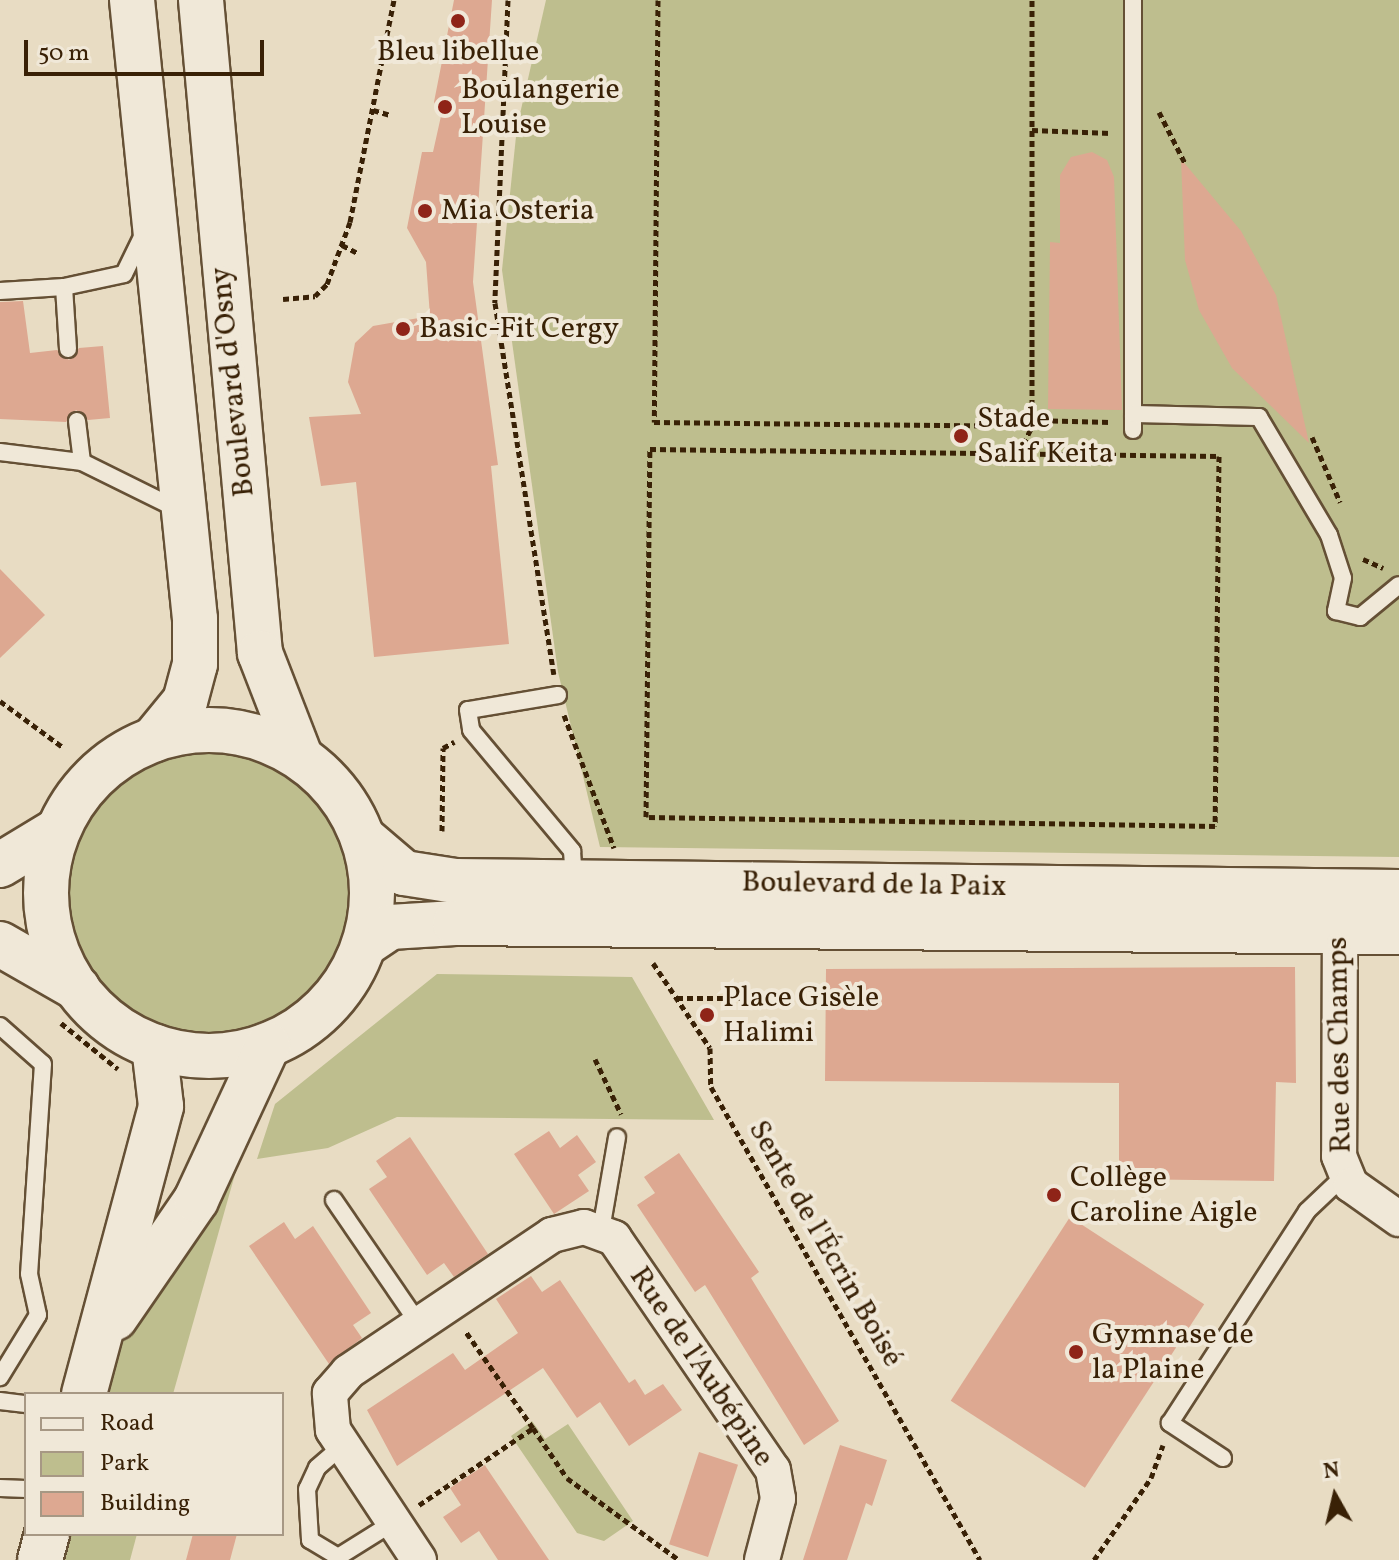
<!DOCTYPE html>
<meta charset="utf-8">
<style>
body{margin:0}
#map{position:relative;width:1399px;height:1560px;overflow:hidden;background:#e8dcc3;font-family:Vollkorn,serif}
div>[style]{position:absolute}
[style*='--x']{left:calc(var(--x)*1px);top:calc(var(--y)*1px);width:calc(var(--w)*1px);rotate:calc(var(--a)*1deg)}
.green>*{inset:0;background:#bebe8e}
.round{border-radius:50%}
.building>*{inset:0;background:#dda891;transform-origin:0 0}
.path>*{height:5px;margin-top:-2.5px;transform-origin:0;background:repeating-linear-gradient(90deg,#392106 0 6px,transparent 0 10px)}
.roads{filter:drop-shadow(2px 0 #655035) drop-shadow(-2px 0 #655035) drop-shadow(0 2px #655035) drop-shadow(0 -2px #655035)}
.service>*{height:16px;margin:-8px;padding:0 8px;transform-origin:8px;border-radius:8px;background:#f0e8d8}
.minor>*{height:34px;margin:-17px;padding:0 17px;transform-origin:17px;border-radius:17px;background:#f0e8d8}
.secondary>*{height:44px;margin:-22px;padding:0 22px;transform-origin:22px;border-radius:22px;background:#f0e8d8}
.secondary>.ring{margin:-22px;padding:0;box-sizing:content-box;background:none;border:44px solid #f0e8d8;border-radius:50%}
.dots>*{width:22px;height:22px;translate:-50% -50%;box-sizing:border-box;border:4px solid #f0e8d8;border-radius:50%}
span{translate:-50% -50%;white-space:nowrap;text-align:center;line-height:1.15;-webkit-text-stroke:8px #f0e8d8;paint-order:stroke}
.poi-label{font-size:30px;color:#392106}
.left{translate:0 -50%;text-align:left}
.street-label{font-size:30px;color:#392106}
.legend{position:absolute;left:24px;top:1392px;width:260px;height:144px;box-sizing:border-box;background:#f0e8d8;border:2px solid #a79884;margin:0;padding:10px 14px;list-style:none;font-size:24px;color:#392106}
.legend li{display:flex;align-items:center;gap:16px;height:40px}
.legend b{width:40px;border:2px solid #a79884}
.north{position:absolute;left:1295px;top:1456px;width:80px;height:80px;-webkit-text-stroke:6px #f0e8d8;paint-order:stroke;rotate:352deg;font-size:22px;font-weight:700;line-height:32px;text-align:center;color:#392106}
.north::after{content:'';display:block;margin:auto;width:28px;height:36px;background:#392106;clip-path:polygon(50% 0,100% 100%,50% 72%,0 100%)}
.scale{position:absolute;left:24px;top:40px;width:240px;height:36px;box-sizing:border-box;border:4px solid #392106;border-top:0;padding-left:10px;font-size:24px;line-height:28px;white-space:nowrap;color:#392106;-webkit-text-stroke:6px #f0e8d8;paint-order:stroke}
</style>
<div id="map">
<div class="green">
<i style="clip-path:polygon(546px 0,1399px 0,1399px 857px,600px 847px,558px 672px,502px 270px,517px 127px)"></i>
<i class="round" style="left:69px;top:752px;width:282px;height:282px"></i>
<i style="clip-path:polygon(437px 974px,632px 977px,714px 1120px,397px 1117px,328px 1148px,257px 1159px,275px 1104px)"></i>
<i style="clip-path:polygon(241px 1153px,173px 1394px,105px 1394px,125px 1329px)"></i>
<i style="clip-path:polygon(532px 1421px,545px 1439px,568px 1424px,633px 1521px,604px 1541px,577px 1533px,511px 1436px)"></i>
<i style="clip-path:polygon(65px 1534px,137px 1534px,130px 1560px,57px 1560px)"></i>
</div>
<div class="building">
<i style="clip-path:polygon(454px 0,492px 0,473px 282px,498px 465px,491px 466px,509px 644px,374px 657px,356px 482px,321px 486px,309px 417px,361px 414px,348px 382px,355px 343px,373px 326px,430px 316px,426px 262px,407px 228px,422px 152px,433px 152px,441px 116px,434px 102px)"></i>
<i style="clip-path:polygon(1092px 152px,1107px 160px,1114px 177px,1122px 410px,1048px 409px,1050px 242px,1060px 243px,1060px 175px,1071px 157px)"></i>
<i style="clip-path:polygon(1181px 159px,1241px 231px,1276px 295px,1309px 443px,1232px 368px,1199px 310px,1185px 260px)"></i>
<i style="clip-path:polygon(23px 301px,30px 353px,57px 350px,69px 360px,79px 348px,103px 346px,110px 418px,88px 420px,76px 410px,66px 422px,0 419px,0 302px)"></i>
<i style="clip-path:polygon(0 569px,45px 615px,0 658px)"></i>
<i style="clip-path:polygon(1295px 967px,1296px 1083px,1276px 1082px,1274px 1181px,1119px 1179px,1119px 1083px,825px 1081px,826px 969px)"></i>
<i style="clip-path:polygon(549px 1131px,560px 1148px,577px 1135px,596px 1162px,578px 1175px,589px 1191px,554px 1214px,514px 1154px)"></i>
<i style="clip-path:polygon(410px 1137px,488px 1254px,454px 1277px,444px 1263px,427px 1275px,369px 1189px,387px 1177px,376px 1161px)"></i>
<i style="clip-path:polygon(679px 1153px,759px 1272px,751px 1278px,839px 1421px,804px 1445px,705px 1285px,695px 1292px,637px 1205px,655px 1193px,644px 1177px)"></i>
<i style="left:1070px;top:1217px;width:160px;height:219px;rotate:33deg"></i>
<i style="clip-path:polygon(284px 1222px,295px 1239px,313px 1226px,371px 1313px,353px 1325px,362px 1338px,329px 1364px,249px 1246px)"></i>
<i style="clip-path:polygon(531px 1276px,542px 1292px,560px 1280px,629px 1383px,635px 1379px,645px 1395px,663px 1384px,682px 1410px,629px 1446px,600px 1402px,577px 1418px,543px 1368px,397px 1466px,367px 1410px,453px 1353px,465px 1370px,518px 1333px,496px 1299px)"></i>
<i style="clip-path:polygon(840px 1445px,887px 1460px,872px 1506px,866px 1503px,847px 1560px,803px 1560px)"></i>
<i style="left:699px;top:1452px;width:41px;height:97px;rotate:18deg"></i>
<i style="clip-path:polygon(485px 1465px,486px 1467px,549px 1560px,498px 1560px,479px 1531px,461px 1543px,443px 1517px,461px 1505px,450px 1488px)"></i>
<i style="clip-path:polygon(193px 1534px,237px 1534px,230px 1560px,186px 1560px)"></i>
</div>
<div class="path">
<i style="--x:508;--y:0;--w:303;--a:92.5"></i>
<i style="--x:495;--y:303;--w:376;--a:81"></i>
<i style="--x:658;--y:0;--w:422;--a:90.5"></i>
<i style="--x:654;--y:422;--w:378;--a:0.6"></i>
<i style="--x:1032;--y:426;--w:426;--a:-90"></i>
<i style="--x:373;--y:110;--w:19;--a:16"></i>
<i style="--x:1159;--y:112;--w:57;--a:63"></i>
<i style="--x:1032;--y:130;--w:79;--a:2.2"></i>
<i style="--x:342;--y:245;--w:18;--a:27"></i>
<i style="--x:283;--y:299;--w:32;--a:-5"></i>
<i style="--x:315;--y:296;--w:17;--a:-45"></i>
<i style="--x:327;--y:284;--w:66;--a:-69.6"></i>
<i style="--x:350;--y:222;--w:226;--a:-78.8"></i>
<i style="--x:1032;--y:420;--w:79;--a:1.5"></i>
<i style="--x:1312;--y:437;--w:71;--a:66.7"></i>
<i style="--x:650;--y:449;--w:569;--a:0.7"></i>
<i style="--x:1219;--y:456;--w:370;--a:90.6"></i>
<i style="--x:1215;--y:826;--w:569;--a:-179.09"></i>
<i style="--x:646;--y:817;--w:368;--a:-89.4"></i>
<i style="--x:1019;--y:453;--w:30;--a:-64"></i>
<i style="--x:1363;--y:559;--w:22;--a:24"></i>
<i style="--x:0;--y:701;--w:79;--a:36.3"></i>
<i style="--x:564;--y:715;--w:142;--a:69.4"></i>
<i style="--x:442;--y:831;--w:83;--a:-89.3"></i>
<i style="--x:443;--y:748;--w:13;--a:-29"></i>
<i style="--x:653;--y:963;--w:102;--a:56.2"></i>
<i style="--x:710;--y:1048;--w:39;--a:89"></i>
<i style="--x:711;--y:1087;--w:544;--a:60.37"></i>
<i style="--x:677;--y:998;--w:69;--a:0"></i>
<i style="--x:61;--y:1023;--w:73;--a:38.9"></i>
<i style="--x:595;--y:1059;--w:61;--a:64.7"></i>
<i style="--x:533;--y:1428;--w:60;--a:55.8"></i>
<i style="--x:567;--y:1478;--w:139;--a:36.2"></i>
<i style="--x:419;--y:1505;--w:138;--a:-34"></i>
<i style="--x:533;--y:1428;--w:117;--a:-124.9"></i>
<i style="--x:1094;--y:1560;--w:100;--a:-55.2"></i>
<i style="--x:1151;--y:1478;--w:35;--a:-70"></i>
</div>
<div class="roads">
<div class="service">
<i style="--x:1133;--y:0;--w:430;--a:90"></i>
<i style="--x:0;--y:291;--w:64;--a:-3.6"></i>
<i style="--x:68;--y:349;--w:62;--a:-93.7"></i>
<i style="--x:64;--y:287;--w:61;--a:-12.2"></i>
<i style="--x:124;--y:274;--w:48;--a:-64"></i>
<i style="--x:1133;--y:414;--w:126;--a:1.4"></i>
<i style="--x:1259;--y:417;--w:137;--a:59.3"></i>
<i style="--x:1329;--y:535;--w:45;--a:72"></i>
<i style="--x:1343;--y:578;--w:34;--a:102"></i>
<i style="--x:1336;--y:611;--w:25;--a:14"></i>
<i style="--x:1360;--y:617;--w:50;--a:-39.4"></i>
<i style="--x:77;--y:421;--w:41;--a:83"></i>
<i style="--x:82;--y:462;--w:108;--a:26.3"></i>
<i style="--x:0;--y:452;--w:83;--a:7"></i>
<i style="--x:558;--y:695;--w:91;--a:170.5"></i>
<i style="--x:468;--y:710;--w:20;--a:81"></i>
<i style="--x:471;--y:730;--w:158;--a:50.1"></i>
<i style="--x:572;--y:851;--w:28;--a:86"></i>
<i style="--x:0;--y:1026;--w:57;--a:41.5"></i>
<i style="--x:43;--y:1064;--w:210;--a:93.8"></i>
<i style="--x:29;--y:1274;--w:42;--a:77.6"></i>
<i style="--x:38;--y:1315;--w:73;--a:121.5"></i>
<i style="--x:334;--y:1200;--w:150;--a:55.6"></i>
<i style="--x:601;--y:1230;--w:94;--a:-80.2"></i>
<i style="--x:0;--y:1401;--w:26;--a:7"></i>
<i style="--x:342;--y:1446;--w:33;--a:139"></i>
<i style="--x:317;--y:1468;--w:23;--a:115"></i>
<i style="--x:307;--y:1489;--w:51;--a:86.6"></i>
<i style="--x:310;--y:1540;--w:33;--a:31"></i>
<i style="--x:338;--y:1557;--w:66;--a:-32"></i>
<i style="--x:1223;--y:1458;--w:64;--a:-146.6"></i>
<i style="--x:1170;--y:1423;--w:252;--a:-57.1"></i>
<i style="--x:1307;--y:1211;--w:52;--a:-43.5"></i>
<i style="--x:0;--y:1488;--w:26;--a:2"></i>
</div>
<div class="minor">
<i style="--x:1340;--y:907;--w:249;--a:90.2"></i>
<i style="--x:1339;--y:1156;--w:31;--a:68"></i>
<i style="--x:1351;--y:1185;--w:59;--a:35.3"></i>
<i style="--x:419;--y:1560;--w:156;--a:-123.5"></i>
<i style="--x:333;--y:1430;--w:37;--a:-95"></i>
<i style="--x:330;--y:1393;--w:28;--a:-49"></i>
<i style="--x:348;--y:1372;--w:246;--a:-33.9"></i>
<i style="--x:552;--y:1235;--w:33;--a:-14"></i>
<i style="--x:584;--y:1227;--w:32;--a:20"></i>
<i style="--x:614;--y:1238;--w:281;--a:55.6"></i>
<i style="--x:773;--y:1470;--w:29;--a:80"></i>
<i style="--x:778;--y:1499;--w:63;--a:104.7"></i>
</div>
<div class="secondary">
<i style="--x:132;--y:0;--w:622;--a:84.19"></i>
<i style="--x:195;--y:619;--w:45;--a:90"></i>
<i style="--x:195;--y:664;--w:38;--a:105"></i>
<i style="--x:185;--y:701;--w:50;--a:129.4"></i>
<i style="--x:201;--y:0;--w:656;--a:84.84"></i>
<i style="--x:260;--y:653;--w:110;--a:68.8"></i>
<i class="ring" style="left:46px;top:730px;width:282px;height:282px"></i>
<i style="--x:363;--y:838;--w:54;--a:40.5"></i>
<i style="--x:404;--y:873;--w:52;--a:8.9"></i>
<i style="--x:455;--y:881;--w:944;--a:0.67"></i>
<i style="--x:0;--y:865;--w:68;--a:-31.1"></i>
<i style="--x:0;--y:944;--w:89;--a:29.7"></i>
<i style="--x:365;--y:944;--w:30;--a:-34"></i>
<i style="--x:390;--y:927;--w:65;--a:-3.5"></i>
<i style="--x:455;--y:923;--w:944;--a:0.55"></i>
<i style="--x:115;--y:1318;--w:143;--a:-55.5"></i>
<i style="--x:196;--y:1200;--w:171;--a:-65.1"></i>
<i style="--x:84;--y:1394;--w:298;--a:-75"></i>
<i style="--x:161;--y:1106;--w:60;--a:-96.7"></i>
<i style="--x:40;--y:1560;--w:27;--a:-75"></i>
</div>
</div>
<div class="dots">
<i style="left:458px;top:21px;background:#8f2418"></i>
<i style="left:445px;top:107px;background:#8f2418"></i>
<i style="left:425px;top:211px;background:#8f2418"></i>
<i style="left:403px;top:329px;background:#8f2418"></i>
<i style="left:961px;top:436px;background:#8f2418"></i>
<i style="left:707px;top:1015px;background:#8f2418"></i>
<i style="left:1054px;top:1195px;background:#8f2418"></i>
<i style="left:1076px;top:1352px;background:#8f2418"></i>
</div>
<div class="poi-label">
<span style="left:458px;top:52px">Bleu libellue</span>
<span class="left" style="left:461px;top:107px">Boulangerie<br>Louise</span>
<span class="left" style="left:441px;top:211px">Mia Osteria</span>
<span class="left" style="left:419px;top:329px">Basic-Fit Cergy</span>
<span class="left" style="left:977px;top:436px">Stade<br>Salif Keita</span>
<span class="left" style="left:723px;top:1015px">Place Gisèle<br>Halimi</span>
<span class="left" style="left:1070px;top:1195px">Collège<br>Caroline Aigle</span>
<span class="left" style="left:1092px;top:1352px">Gymnase de<br>la Plaine</span>
</div>
<div class="street-label">
<span style="left:233px;top:382px;rotate:-96deg">Boulevard d'Osny</span>
<span style="left:874px;top:885px;rotate:1deg">Boulevard de la Paix</span>
<span style="left:1340px;top:1045px;rotate:-91deg">Rue des Champs</span>
<span style="left:825px;top:1244px;rotate:60deg">Sente de l'Écrin Boisé</span>
<span style="left:701px;top:1367px;rotate:56deg">Rue de l'Aubépine</span>
</div>
<ul class="legend">
<li><b style="height:10px;background:#f0e8d8"></b>Road</li>
<li><b style="height:22px;background:#bebe8e"></b>Park</li>
<li><b style="height:22px;background:#dda891"></b>Building</li>
</ul>
<div class="north">N</div>
<div class="scale">50 m</div>
</div>
